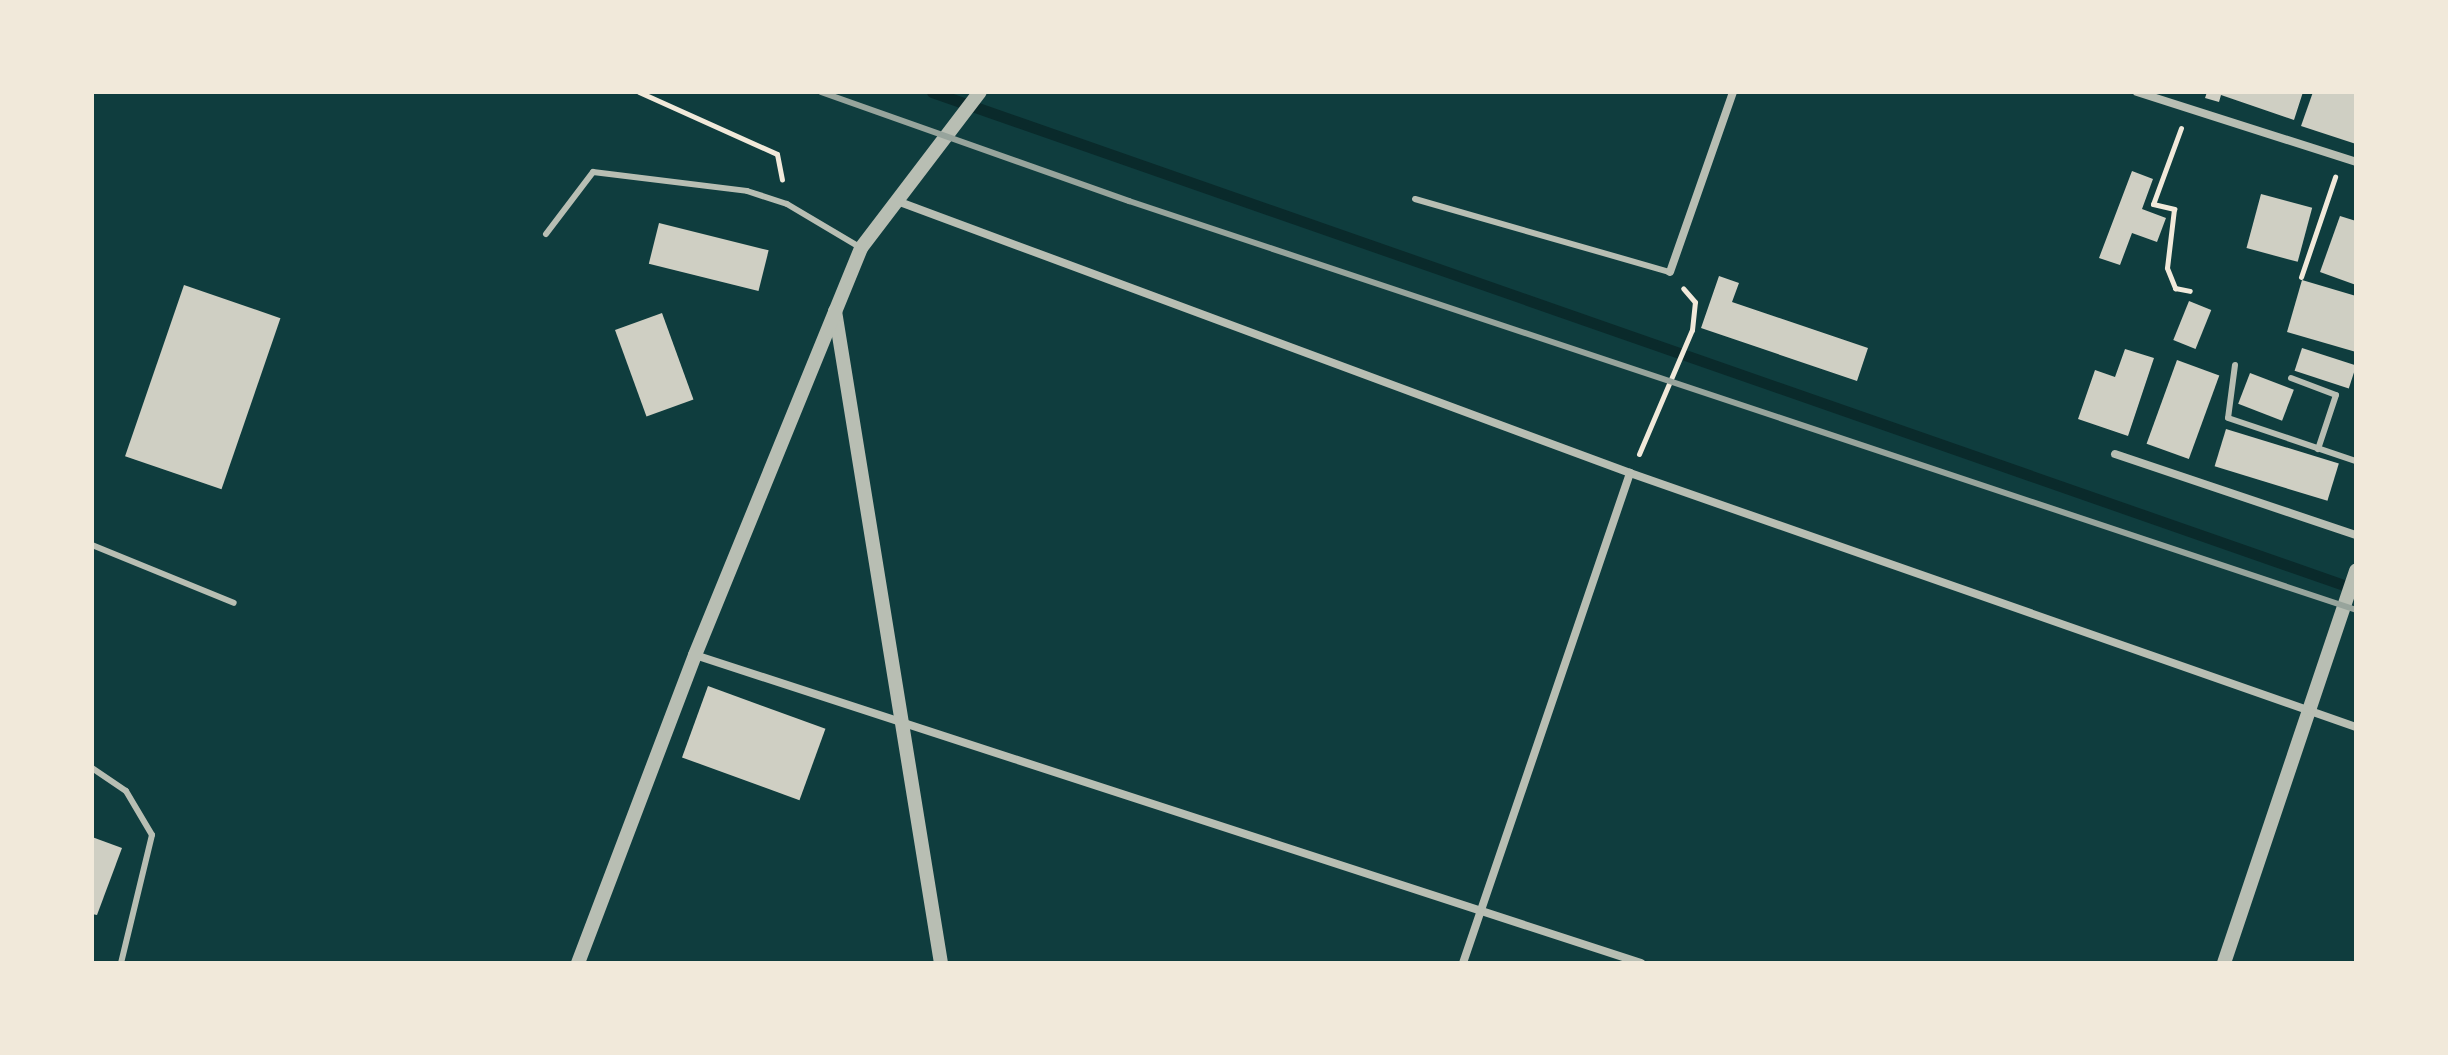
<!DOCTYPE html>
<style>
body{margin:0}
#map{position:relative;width:2448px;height:1055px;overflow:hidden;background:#0f3d3e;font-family:"Source Sans 3",sans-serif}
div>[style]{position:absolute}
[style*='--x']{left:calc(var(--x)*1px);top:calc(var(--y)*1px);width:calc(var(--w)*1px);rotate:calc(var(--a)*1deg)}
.stream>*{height:11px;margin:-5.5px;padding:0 5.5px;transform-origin:5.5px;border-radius:5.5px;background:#0a2a2b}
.building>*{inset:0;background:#cfcfc3;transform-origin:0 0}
.path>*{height:5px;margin:-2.5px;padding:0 2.5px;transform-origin:2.5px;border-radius:2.5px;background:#f1e9da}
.service>*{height:6px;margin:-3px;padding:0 3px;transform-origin:3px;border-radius:3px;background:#b8beb3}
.minor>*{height:8px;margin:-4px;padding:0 4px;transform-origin:4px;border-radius:4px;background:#b8beb3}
.tertiary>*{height:14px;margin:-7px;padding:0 7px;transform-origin:7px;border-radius:7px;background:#b8beb3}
.rail>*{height:6px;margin:-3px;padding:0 3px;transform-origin:3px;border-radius:3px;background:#97a49c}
span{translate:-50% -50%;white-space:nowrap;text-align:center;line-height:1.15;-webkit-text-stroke:6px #f1e9da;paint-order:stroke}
.frame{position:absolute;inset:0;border:94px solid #f1e9da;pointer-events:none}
</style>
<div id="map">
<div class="stream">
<i style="--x:932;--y:92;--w:1507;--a:19.25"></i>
</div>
<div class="building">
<i style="clip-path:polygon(2207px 92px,2303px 92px,2294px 120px,2221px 95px,2219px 102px,2205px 98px)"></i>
<i style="clip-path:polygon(2313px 92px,2356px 92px,2356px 144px,2301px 126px)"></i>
<i style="clip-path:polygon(2132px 171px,2153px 179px,2142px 209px,2166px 218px,2157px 242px,2132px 233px,2120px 265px,2099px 258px)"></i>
<i style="left:2261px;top:194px;width:53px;height:56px;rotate:15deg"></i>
<i style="clip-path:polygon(2340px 216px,2356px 221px,2356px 285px,2320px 272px)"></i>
<i style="left:659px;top:223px;width:113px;height:42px;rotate:14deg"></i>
<i style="clip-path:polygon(1719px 276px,1739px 283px,1732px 302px,1868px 348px,1857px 381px,1701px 328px)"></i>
<i style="clip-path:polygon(2302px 280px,2356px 296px,2356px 352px,2287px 332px)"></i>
<i style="left:184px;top:285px;width:102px;height:181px;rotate:19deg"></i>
<i style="left:2189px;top:301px;width:24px;height:42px;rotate:22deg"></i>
<i style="left:662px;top:313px;width:92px;height:50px;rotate:70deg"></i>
<i style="left:2302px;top:348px;width:57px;height:24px;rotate:18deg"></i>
<i style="clip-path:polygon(2125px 349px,2154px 358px,2128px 436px,2078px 419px,2095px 370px,2115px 377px)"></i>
<i style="left:2177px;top:360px;width:45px;height:89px;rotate:20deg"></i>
<i style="left:2250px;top:373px;width:47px;height:33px;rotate:21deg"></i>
<i style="left:2226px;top:429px;width:118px;height:39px;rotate:17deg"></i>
<i style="left:708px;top:686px;width:125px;height:76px;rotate:20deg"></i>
<i style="clip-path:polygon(92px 837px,122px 848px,97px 915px,92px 914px)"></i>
</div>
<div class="path">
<i style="--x:639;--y:92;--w:151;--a:24.2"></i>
<i style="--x:777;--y:154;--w:26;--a:79"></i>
<i style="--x:2181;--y:128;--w:81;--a:110.2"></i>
<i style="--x:2153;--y:204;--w:22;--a:13"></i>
<i style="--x:2174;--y:209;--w:59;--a:96.8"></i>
<i style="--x:2167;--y:268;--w:22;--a:68"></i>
<i style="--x:2175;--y:288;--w:15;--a:11"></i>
<i style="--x:2301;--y:277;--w:106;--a:-71.2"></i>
<i style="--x:1639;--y:454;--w:135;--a:-66.9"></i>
<i style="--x:1692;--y:330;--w:28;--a:-84"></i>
<i style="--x:1695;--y:302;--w:18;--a:-131"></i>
</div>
<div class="service">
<i style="--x:1415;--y:199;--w:265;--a:16"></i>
<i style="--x:546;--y:234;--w:78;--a:-52.8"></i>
<i style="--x:593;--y:172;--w:155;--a:7"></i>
<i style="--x:747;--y:191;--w:42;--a:18"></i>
<i style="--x:787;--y:204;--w:86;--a:30.7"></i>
<i style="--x:2235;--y:365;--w:53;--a:97.5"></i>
<i style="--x:2228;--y:418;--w:135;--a:18.6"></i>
<i style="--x:2291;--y:378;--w:48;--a:20.7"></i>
<i style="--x:2336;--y:395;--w:57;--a:108.4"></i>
<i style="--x:92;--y:545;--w:153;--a:22.2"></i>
<i style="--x:92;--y:768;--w:41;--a:34.1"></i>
<i style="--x:126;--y:791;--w:51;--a:59.4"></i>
<i style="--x:152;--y:835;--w:132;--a:103.6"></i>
</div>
<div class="minor">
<i style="--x:2137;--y:92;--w:230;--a:17.7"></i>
<i style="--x:897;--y:201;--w:782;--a:20.36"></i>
<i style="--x:1630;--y:473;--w:769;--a:19.28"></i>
<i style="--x:1670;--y:272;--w:191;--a:-70.7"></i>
<i style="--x:2115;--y:454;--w:254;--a:18.6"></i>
<i style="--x:695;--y:655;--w:995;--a:18.03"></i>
<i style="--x:1463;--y:963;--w:518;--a:-71.18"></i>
</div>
<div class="tertiary">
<i style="--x:835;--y:311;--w:661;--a:80.77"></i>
<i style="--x:578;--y:963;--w:329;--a:-69.2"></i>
<i style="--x:695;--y:655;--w:440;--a:-67.8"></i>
<i style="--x:861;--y:248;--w:196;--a:-52.7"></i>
<i style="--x:2224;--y:963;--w:414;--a:-71.4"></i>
</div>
<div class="rail">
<i style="--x:821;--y:92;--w:327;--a:19.5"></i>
<i style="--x:1129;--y:201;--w:1293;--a:18.43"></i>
</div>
<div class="frame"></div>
</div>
